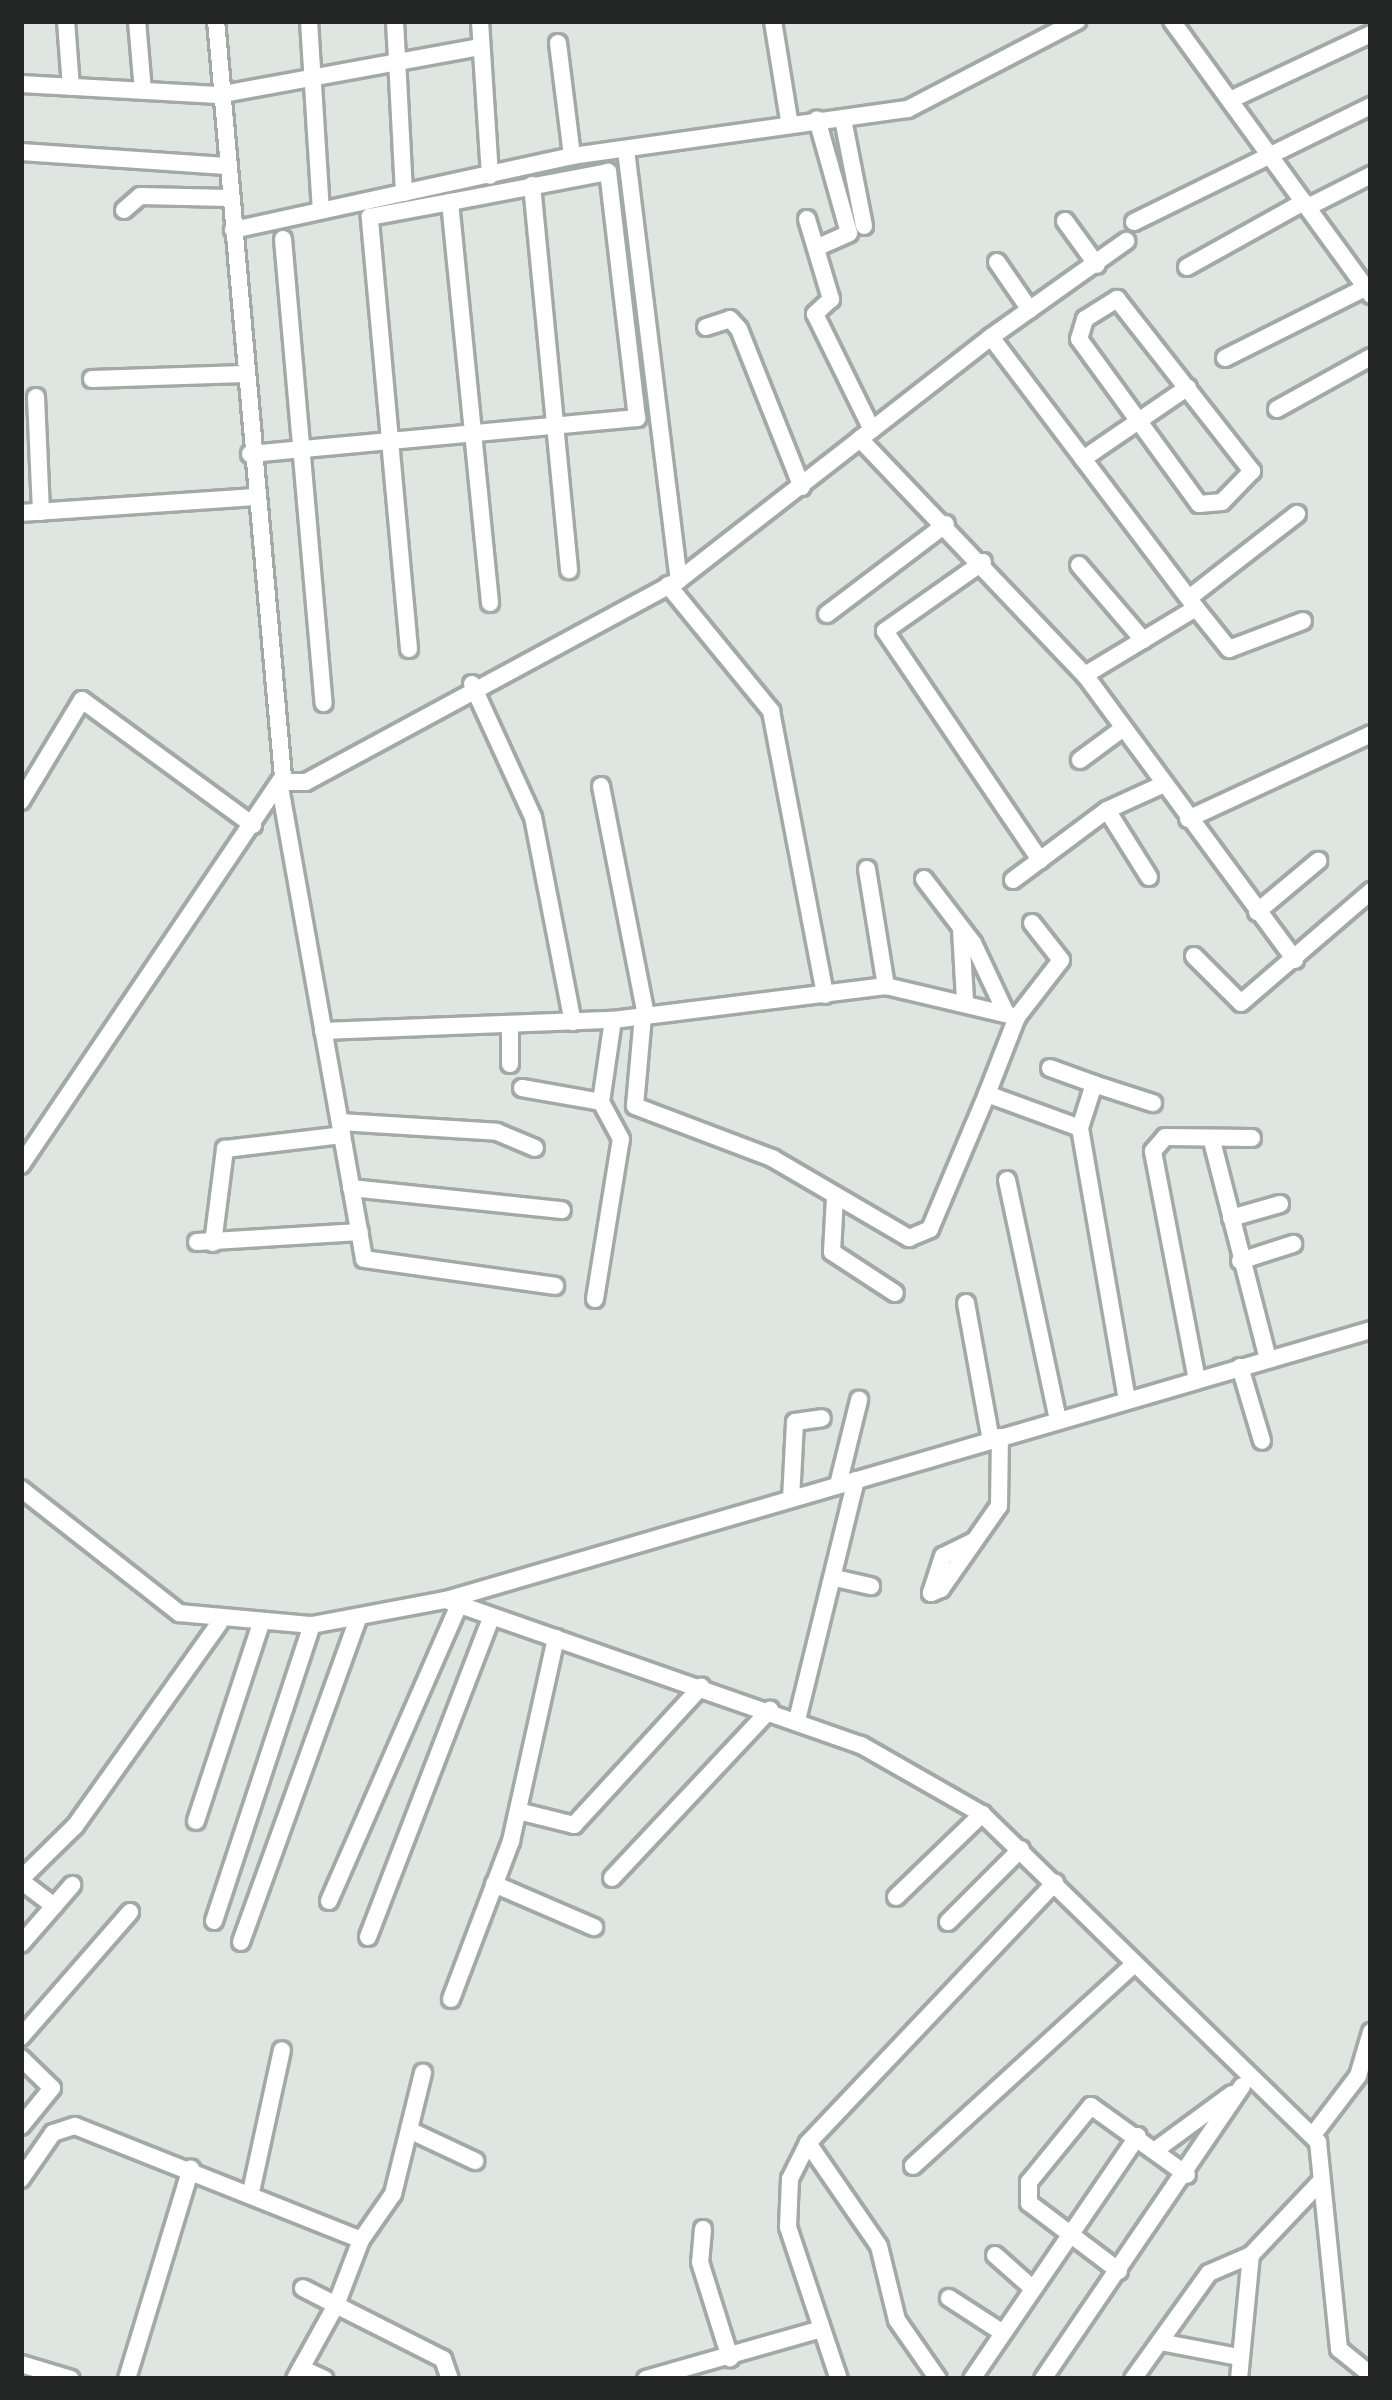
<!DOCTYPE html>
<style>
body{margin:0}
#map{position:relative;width:1392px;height:2400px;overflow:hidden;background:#dfe6e2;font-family:Quicksand,sans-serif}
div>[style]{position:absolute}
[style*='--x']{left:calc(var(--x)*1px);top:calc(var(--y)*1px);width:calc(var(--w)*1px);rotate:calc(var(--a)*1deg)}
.roads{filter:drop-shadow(3px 0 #a2a9a6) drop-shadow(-3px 0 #a2a9a6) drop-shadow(0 3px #a2a9a6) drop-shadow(0 -3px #a2a9a6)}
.minor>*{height:16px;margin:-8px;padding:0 8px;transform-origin:8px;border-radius:8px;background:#fff}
span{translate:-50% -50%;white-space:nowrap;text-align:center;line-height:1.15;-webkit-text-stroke:9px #ecf3f0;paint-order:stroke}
.frame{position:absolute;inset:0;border:24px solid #232625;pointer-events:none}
</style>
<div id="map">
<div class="roads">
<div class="minor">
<i style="--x:66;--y:21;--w:66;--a:85.7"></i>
<i style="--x:137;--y:21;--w:70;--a:85.1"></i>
<i style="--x:309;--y:21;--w:189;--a:86.4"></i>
<i style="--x:395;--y:21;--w:172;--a:87"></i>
<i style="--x:480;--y:21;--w:155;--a:86.3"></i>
<i style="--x:773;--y:21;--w:100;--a:80.8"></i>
<i style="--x:1172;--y:21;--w:339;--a:54"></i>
<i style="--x:558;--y:43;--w:114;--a:82.9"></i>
<i style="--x:21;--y:84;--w:197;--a:3.2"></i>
<i style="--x:218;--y:95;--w:266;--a:-10.4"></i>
<i style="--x:1230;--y:100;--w:156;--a:-25.1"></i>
<i style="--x:843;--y:119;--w:109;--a:78.9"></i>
<i style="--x:626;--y:150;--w:433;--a:83"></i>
<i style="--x:21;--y:152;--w:205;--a:3.9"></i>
<i style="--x:532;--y:185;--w:387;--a:84.5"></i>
<i style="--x:1308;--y:207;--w:71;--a:-26.9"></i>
<i style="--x:124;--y:210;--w:21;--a:-41"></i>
<i style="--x:140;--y:196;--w:90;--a:1.3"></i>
<i style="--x:807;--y:219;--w:84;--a:73.3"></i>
<i style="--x:831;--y:299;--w:22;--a:137"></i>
<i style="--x:815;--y:314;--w:129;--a:63.8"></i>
<i style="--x:1065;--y:221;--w:54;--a:54"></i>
<i style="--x:1134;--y:222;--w:264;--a:-26.1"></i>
<i style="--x:233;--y:230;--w:347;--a:-12.3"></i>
<i style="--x:572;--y:156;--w:339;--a:-8"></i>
<i style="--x:908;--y:109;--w:191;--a:-27.5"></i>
<i style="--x:283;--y:239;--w:466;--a:85"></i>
<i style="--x:816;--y:248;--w:36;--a:-24"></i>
<i style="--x:849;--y:233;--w:118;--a:-105.7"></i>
<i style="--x:997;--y:262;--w:58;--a:55.5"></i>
<i style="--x:1187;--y:267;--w:134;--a:-29.1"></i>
<i style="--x:1117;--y:299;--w:219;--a:51.9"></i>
<i style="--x:1252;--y:471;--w:43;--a:134.1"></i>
<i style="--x:1222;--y:502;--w:23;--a:175"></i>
<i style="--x:1199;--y:504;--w:204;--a:-126"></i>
<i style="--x:1079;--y:339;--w:21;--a:-73"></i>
<i style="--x:1085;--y:319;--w:38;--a:-32"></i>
<i style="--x:706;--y:327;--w:25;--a:-18"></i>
<i style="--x:730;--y:319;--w:13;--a:48"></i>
<i style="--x:739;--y:329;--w:170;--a:68.3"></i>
<i style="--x:991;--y:337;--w:166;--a:-35.4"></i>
<i style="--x:1225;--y:358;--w:163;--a:-26.6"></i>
<i style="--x:92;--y:379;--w:152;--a:-1.9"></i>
<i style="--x:36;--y:397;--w:115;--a:87.5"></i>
<i style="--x:1277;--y:409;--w:107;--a:-29"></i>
<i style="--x:860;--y:439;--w:166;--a:-37.9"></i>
<i style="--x:991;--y:337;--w:340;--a:52.9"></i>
<i style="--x:1196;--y:608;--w:130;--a:148.9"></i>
<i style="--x:250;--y:454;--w:389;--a:-5.3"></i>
<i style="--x:637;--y:418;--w:248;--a:-96.7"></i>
<i style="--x:608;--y:172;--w:161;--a:169.2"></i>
<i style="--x:1083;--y:459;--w:127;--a:-34.4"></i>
<i style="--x:21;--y:513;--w:234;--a:-3.9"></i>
<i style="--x:983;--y:562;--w:120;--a:144.9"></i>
<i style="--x:885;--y:631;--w:277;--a:55.9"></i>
<i style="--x:1079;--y:565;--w:99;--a:49.5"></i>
<i style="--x:668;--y:585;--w:163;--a:50.7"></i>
<i style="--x:771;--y:711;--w:289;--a:79.2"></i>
<i style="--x:1189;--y:598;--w:137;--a:-37.9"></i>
<i style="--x:1196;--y:608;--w:53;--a:51.2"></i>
<i style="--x:1229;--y:649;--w:79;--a:-20.7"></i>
<i style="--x:827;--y:614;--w:149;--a:-37.1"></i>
<i style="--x:409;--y:649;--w:434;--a:-95.2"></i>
<i style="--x:370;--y:217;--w:81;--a:-10.6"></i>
<i style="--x:450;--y:202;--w:403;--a:84.3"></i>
<i style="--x:472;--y:684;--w:146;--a:65.4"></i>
<i style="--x:533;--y:817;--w:209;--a:79"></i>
<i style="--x:1080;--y:760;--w:52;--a:-36.4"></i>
<i style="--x:281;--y:782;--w:25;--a:0"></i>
<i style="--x:306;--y:782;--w:424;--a:-28.4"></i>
<i style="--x:679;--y:580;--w:229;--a:-37.9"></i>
<i style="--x:860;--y:439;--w:326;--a:46.4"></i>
<i style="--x:1085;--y:675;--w:354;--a:53.6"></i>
<i style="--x:601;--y:786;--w:234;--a:78.9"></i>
<i style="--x:280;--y:787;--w:479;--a:79.9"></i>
<i style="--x:364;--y:1259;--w:193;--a:8"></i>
<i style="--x:21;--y:801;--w:118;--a:-58.9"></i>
<i style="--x:82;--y:700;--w:212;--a:36.2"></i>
<i style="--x:1107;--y:810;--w:79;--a:57.9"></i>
<i style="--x:1188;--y:819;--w:202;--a:-24.9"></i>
<i style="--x:867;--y:869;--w:119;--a:80.8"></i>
<i style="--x:924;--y:879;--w:81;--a:52.6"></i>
<i style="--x:973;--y:943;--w:75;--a:64.8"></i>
<i style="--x:1013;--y:880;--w:117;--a:-36.7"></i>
<i style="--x:1107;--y:810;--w:63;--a:-24.5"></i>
<i style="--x:1257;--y:912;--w:80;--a:-39.9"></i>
<i style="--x:961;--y:929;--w:71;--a:86.8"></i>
<i style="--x:1194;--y:956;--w:66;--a:45"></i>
<i style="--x:1241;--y:1003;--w:172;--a:-40.7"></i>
<i style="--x:643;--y:1016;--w:90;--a:95.1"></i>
<i style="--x:635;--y:1106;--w:147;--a:20.8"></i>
<i style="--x:772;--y:1158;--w:159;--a:30.3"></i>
<i style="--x:909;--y:1238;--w:23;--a:-23"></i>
<i style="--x:930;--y:1229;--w:147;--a:-67.1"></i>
<i style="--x:987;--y:1094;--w:99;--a:20.1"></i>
<i style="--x:1080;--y:1128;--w:276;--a:80.2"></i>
<i style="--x:323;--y:1031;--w:290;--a:-2.2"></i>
<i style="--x:613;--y:1020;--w:275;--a:-7.1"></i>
<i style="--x:886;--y:986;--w:135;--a:13.3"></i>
<i style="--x:1017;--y:1017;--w:72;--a:-52.3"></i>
<i style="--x:1061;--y:960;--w:47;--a:-128.1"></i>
<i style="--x:510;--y:1064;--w:40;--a:-90"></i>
<i style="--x:1050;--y:1068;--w:47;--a:20"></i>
<i style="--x:1094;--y:1084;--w:46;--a:107.7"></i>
<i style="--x:1094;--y:1084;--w:62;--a:17.9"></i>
<i style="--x:522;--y:1088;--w:80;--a:10"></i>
<i style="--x:601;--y:1102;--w:83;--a:-81.7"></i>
<i style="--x:987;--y:1094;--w:83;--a:-68.7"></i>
<i style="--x:340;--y:1122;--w:157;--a:3.6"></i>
<i style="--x:497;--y:1132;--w:41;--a:22.8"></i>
<i style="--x:1212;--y:1141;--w:225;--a:75.6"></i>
<i style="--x:21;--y:1165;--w:468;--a:-56"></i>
<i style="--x:283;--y:777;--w:759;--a:-95.06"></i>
<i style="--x:1007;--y:1180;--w:245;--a:78"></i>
<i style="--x:351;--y:1188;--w:212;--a:6"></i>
<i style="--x:835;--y:1197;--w:55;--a:93.1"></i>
<i style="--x:832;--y:1252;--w:75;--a:33.1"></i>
<i style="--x:1231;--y:1218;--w:51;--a:-15.9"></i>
<i style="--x:197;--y:1242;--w:163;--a:-3.5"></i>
<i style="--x:213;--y:1243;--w:95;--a:-82.7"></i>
<i style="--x:225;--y:1149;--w:118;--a:-6.8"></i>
<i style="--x:1240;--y:1261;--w:56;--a:-17.8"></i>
<i style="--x:595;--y:1299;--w:162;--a:-80.8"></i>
<i style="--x:621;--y:1139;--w:42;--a:-118.4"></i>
<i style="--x:966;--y:1303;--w:139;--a:79.7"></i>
<i style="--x:1240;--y:1367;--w:77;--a:73.4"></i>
<i style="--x:1197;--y:1380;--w:233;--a:-100.9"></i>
<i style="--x:1153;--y:1151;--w:18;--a:-49"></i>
<i style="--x:1165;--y:1137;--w:87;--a:0.7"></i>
<i style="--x:838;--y:1485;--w:88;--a:-76.1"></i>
<i style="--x:21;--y:1489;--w:201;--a:38.1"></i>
<i style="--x:179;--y:1613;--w:134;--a:5.2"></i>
<i style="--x:312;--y:1625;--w:136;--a:-10.6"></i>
<i style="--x:446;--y:1600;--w:964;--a:-16.27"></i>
<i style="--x:791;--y:1499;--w:77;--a:-87"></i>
<i style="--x:795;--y:1422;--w:27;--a:-8"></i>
<i style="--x:974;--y:1541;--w:34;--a:154"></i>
<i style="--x:943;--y:1556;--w:39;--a:108"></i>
<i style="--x:931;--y:1593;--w:11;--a:-22"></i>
<i style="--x:941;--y:1589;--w:101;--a:-55.1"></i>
<i style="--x:999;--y:1506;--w:69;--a:-89.2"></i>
<i style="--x:835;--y:1578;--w:37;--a:13"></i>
<i style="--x:446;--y:1600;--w:440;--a:19.3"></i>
<i style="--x:861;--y:1745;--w:139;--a:29.7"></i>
<i style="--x:982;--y:1814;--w:470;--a:44.3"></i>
<i style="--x:1318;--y:2142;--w:208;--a:84.2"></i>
<i style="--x:1339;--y:2349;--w:41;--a:39.1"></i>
<i style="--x:797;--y:1720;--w:247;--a:-76.2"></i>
<i style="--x:518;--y:1811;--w:58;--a:14"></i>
<i style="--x:574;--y:1825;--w:188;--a:-47.4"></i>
<i style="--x:196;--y:1821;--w:205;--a:-71.8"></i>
<i style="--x:612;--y:1878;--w:231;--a:-46.8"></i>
<i style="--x:21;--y:1879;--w:76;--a:-44.5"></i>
<i style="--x:75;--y:1826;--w:249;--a:-54.6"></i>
<i style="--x:21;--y:1881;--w:41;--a:37.1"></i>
<i style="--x:54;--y:1906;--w:50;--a:131"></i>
<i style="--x:494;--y:1884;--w:109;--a:23.3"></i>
<i style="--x:896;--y:1897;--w:120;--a:-44"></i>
<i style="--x:329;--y:1901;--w:321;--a:-66.3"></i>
<i style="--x:54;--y:1906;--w:28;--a:-49"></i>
<i style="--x:214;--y:1921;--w:312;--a:-71.7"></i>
<i style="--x:948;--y:1922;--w:103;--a:-45"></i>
<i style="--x:368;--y:1937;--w:341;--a:-68.9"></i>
<i style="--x:241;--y:1942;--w:344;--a:-70.1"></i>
<i style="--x:451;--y:1999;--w:169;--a:-69.2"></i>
<i style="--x:511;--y:1841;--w:208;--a:-77.5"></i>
<i style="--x:21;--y:2037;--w:166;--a:-48.9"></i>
<i style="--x:21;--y:2058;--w:43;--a:44.1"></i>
<i style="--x:52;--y:2088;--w:49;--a:129.2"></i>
<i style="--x:411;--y:2131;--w:71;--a:25.1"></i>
<i style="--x:1313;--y:2135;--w:74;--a:-52.7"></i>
<i style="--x:1358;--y:2076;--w:46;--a:-73.5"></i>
<i style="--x:808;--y:2143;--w:40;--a:116.6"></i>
<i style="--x:790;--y:2179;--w:48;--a:92.4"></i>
<i style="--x:788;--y:2227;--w:160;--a:71.5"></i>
<i style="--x:1157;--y:2149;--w:93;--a:-36.3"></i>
<i style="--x:913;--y:2166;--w:298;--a:-42.4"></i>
<i style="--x:21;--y:2179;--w:56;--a:-55.2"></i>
<i style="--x:53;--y:2133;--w:23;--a:-18"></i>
<i style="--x:75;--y:2126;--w:308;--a:21.7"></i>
<i style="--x:361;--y:2240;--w:56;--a:-55.2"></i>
<i style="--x:393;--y:2194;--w:125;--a:-76.1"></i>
<i style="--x:251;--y:2192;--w:145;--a:-77.7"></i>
<i style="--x:703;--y:2229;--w:33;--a:95"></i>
<i style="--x:700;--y:2262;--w:101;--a:72.6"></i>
<i style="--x:361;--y:2240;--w:70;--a:111"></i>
<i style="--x:336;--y:2305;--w:120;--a:26.8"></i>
<i style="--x:443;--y:2359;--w:21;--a:71"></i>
<i style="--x:995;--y:2255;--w:48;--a:41.6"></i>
<i style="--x:1119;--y:2271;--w:113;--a:-142.9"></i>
<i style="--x:1029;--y:2203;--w:21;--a:-90"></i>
<i style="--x:1029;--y:2182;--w:98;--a:-50.8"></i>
<i style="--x:1091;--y:2106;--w:118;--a:35.7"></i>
<i style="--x:949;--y:2298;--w:61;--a:32.9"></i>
<i style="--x:1160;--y:2342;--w:80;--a:10.8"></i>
<i style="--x:21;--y:2364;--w:52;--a:16.7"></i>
<i style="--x:301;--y:2368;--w:26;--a:25"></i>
<i style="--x:127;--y:2379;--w:220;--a:-73.1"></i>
<i style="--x:295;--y:2379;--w:85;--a:-61"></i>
<i style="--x:336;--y:2305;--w:37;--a:-153"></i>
<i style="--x:646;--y:2379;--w:176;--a:-15.9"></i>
<i style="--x:938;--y:2379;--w:72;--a:-124.8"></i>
<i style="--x:897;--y:2320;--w:76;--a:-103.7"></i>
<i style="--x:879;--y:2246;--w:125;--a:-124.6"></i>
<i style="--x:808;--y:2143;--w:359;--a:-46.5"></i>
<i style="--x:972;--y:2379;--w:294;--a:-55.7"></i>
<i style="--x:1043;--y:2379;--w:354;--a:-55.8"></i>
<i style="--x:1133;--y:2379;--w:130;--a:-54.4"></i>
<i style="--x:1209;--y:2273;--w:46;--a:-23.2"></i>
<i style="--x:1239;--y:2379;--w:125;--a:-84.5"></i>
<i style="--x:1251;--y:2255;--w:99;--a:-46.6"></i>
</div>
</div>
<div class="frame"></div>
</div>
